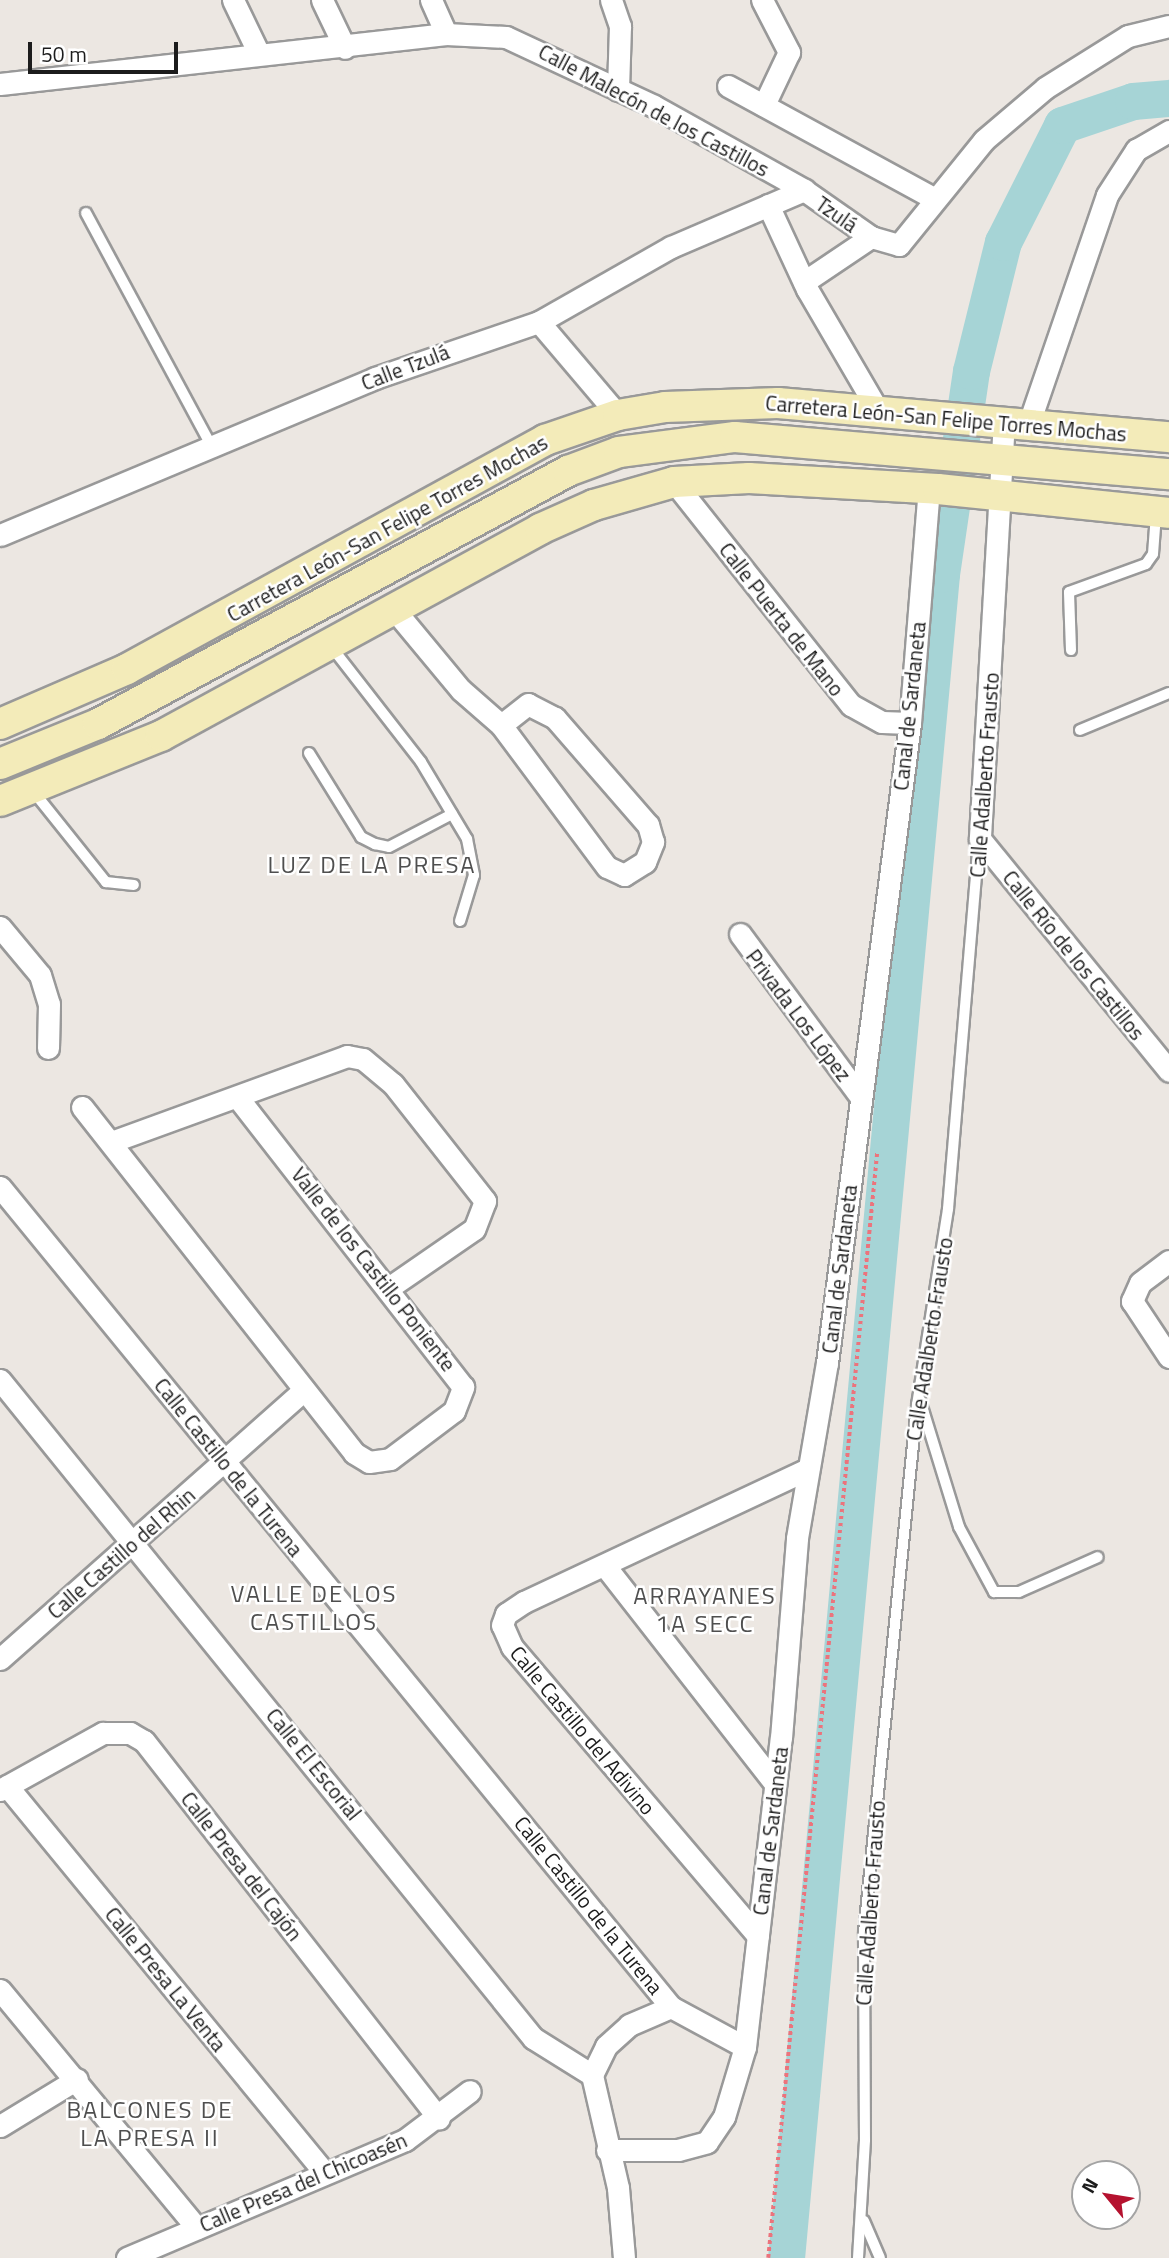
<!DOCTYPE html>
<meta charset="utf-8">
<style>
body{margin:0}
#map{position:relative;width:1169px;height:2258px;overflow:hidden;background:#ece7e2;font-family:"Titillium Web",sans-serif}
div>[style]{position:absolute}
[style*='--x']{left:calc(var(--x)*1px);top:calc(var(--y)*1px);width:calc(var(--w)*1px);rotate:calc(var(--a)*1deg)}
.river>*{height:37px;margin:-18.5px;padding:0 18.5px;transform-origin:18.5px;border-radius:18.5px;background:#a6d4d6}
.path>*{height:3.5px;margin-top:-1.75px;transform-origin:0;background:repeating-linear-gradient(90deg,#ec737c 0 3.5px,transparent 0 7px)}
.roads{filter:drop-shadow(2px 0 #999) drop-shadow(-2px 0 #999) drop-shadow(0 2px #999) drop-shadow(0 -2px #999)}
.lane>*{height:10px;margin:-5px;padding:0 5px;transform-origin:5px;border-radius:5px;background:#fff}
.street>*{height:21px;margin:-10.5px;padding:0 10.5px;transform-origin:10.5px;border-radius:10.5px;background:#fff}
.secondary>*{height:30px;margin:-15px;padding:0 15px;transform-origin:15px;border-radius:15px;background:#f3ebb9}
span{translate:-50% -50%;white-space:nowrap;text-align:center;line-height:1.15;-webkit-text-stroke:5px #fff;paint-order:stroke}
.street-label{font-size:21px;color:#1c1c1c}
.quarter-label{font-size:24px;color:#4f4f4f;letter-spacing:2px}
.north{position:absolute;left:1071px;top:2160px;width:70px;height:70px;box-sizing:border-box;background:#fff;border:2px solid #a4a4a4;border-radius:50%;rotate:300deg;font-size:19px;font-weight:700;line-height:28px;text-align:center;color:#1c1c1c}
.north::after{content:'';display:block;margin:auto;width:24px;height:32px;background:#b5122f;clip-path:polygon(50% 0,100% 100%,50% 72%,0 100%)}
.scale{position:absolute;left:28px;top:42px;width:150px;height:32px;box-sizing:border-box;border:4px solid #1c1c1c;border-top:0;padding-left:9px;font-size:21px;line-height:24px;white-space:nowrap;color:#1c1c1c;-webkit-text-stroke:5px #fff;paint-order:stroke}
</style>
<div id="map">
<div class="river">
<i style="--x:786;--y:2258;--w:1691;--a:-84.74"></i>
<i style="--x:941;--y:574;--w:205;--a:-81.6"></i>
<i style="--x:971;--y:371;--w:133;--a:-76.1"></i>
<i style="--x:1003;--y:242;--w:131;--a:-63.2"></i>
<i style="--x:1062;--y:125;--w:75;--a:-18.7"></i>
<i style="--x:1133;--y:101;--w:36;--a:-5"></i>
</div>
<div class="path">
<i style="--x:768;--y:2258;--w:1111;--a:-84.37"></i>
</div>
<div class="roads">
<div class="lane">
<i style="--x:86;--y:213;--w:266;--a:61.7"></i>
<i style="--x:330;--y:645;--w:148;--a:52.1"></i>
<i style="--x:421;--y:762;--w:90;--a:59.1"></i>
<i style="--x:467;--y:839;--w:37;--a:79"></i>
<i style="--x:474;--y:875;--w:48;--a:106.9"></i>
<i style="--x:1071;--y:650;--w:58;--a:-92"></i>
<i style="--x:1069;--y:592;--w:82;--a:-20"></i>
<i style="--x:1146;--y:564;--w:12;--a:-55"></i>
<i style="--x:1153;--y:554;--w:40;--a:-85.7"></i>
<i style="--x:1080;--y:730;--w:96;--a:-22.6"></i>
<i style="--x:309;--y:753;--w:99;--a:58.2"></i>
<i style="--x:361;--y:837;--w:16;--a:27"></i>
<i style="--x:375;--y:844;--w:14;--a:12"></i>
<i style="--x:389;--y:847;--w:71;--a:-27.6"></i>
<i style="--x:33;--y:791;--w:117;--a:51.3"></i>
<i style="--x:106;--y:882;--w:28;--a:6"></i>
<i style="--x:920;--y:1400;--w:133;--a:72.9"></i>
<i style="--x:959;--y:1527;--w:74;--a:61.7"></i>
<i style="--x:994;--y:1592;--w:25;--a:0"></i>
<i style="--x:1019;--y:1592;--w:86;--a:-23.9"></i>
<i style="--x:864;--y:2221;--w:40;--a:66.6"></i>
<i style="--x:858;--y:2258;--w:118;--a:-86.6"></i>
<i style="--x:865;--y:2140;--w:208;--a:-90.3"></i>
<i style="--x:864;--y:1932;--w:530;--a:-84.26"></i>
<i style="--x:917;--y:1405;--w:198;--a:-81"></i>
<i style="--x:948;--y:1209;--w:369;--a:-85.2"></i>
</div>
<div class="street">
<i style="--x:233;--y:0;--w:60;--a:64.3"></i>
<i style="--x:322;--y:0;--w:53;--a:64.4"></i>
<i style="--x:431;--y:0;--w:37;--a:66"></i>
<i style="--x:611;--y:0;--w:28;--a:71"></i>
<i style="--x:620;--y:26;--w:64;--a:91.8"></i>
<i style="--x:762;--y:0;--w:59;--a:62.6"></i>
<i style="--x:789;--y:52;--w:59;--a:115.3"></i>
<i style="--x:0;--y:84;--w:449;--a:-6.4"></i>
<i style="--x:446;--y:34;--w:60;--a:2.9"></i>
<i style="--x:506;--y:37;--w:163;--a:25"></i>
<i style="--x:654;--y:106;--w:172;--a:29.2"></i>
<i style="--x:804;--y:190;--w:82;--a:35"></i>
<i style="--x:871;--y:237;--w:29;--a:16"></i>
<i style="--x:899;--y:245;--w:135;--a:-51"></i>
<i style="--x:984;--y:140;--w:80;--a:-40.4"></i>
<i style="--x:1045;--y:88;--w:98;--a:-32.1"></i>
<i style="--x:1128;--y:36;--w:42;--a:-13.7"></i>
<i style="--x:728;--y:86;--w:236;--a:28.6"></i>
<i style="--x:768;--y:205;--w:93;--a:65.1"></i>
<i style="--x:807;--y:289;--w:139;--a:59.7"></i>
<i style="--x:804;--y:282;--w:81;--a:-33.9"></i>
<i style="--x:539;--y:322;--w:122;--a:49.7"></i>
<i style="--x:1004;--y:420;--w:420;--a:93.3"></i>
<i style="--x:980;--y:839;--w:299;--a:50.8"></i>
<i style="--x:1029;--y:423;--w:241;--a:-71.1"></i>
<i style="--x:1107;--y:195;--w:54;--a:-57.2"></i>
<i style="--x:1136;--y:150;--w:38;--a:-30"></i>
<i style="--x:674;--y:482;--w:285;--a:51.6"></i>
<i style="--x:851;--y:705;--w:35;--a:29"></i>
<i style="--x:882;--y:722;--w:28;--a:2"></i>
<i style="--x:0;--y:535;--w:407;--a:-22.7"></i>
<i style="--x:375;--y:378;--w:173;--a:-18.9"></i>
<i style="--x:539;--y:322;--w:152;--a:-29.6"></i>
<i style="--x:671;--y:247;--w:145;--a:-23.2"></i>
<i style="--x:392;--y:607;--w:108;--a:50.3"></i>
<i style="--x:461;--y:690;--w:53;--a:41.2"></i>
<i style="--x:501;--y:725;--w:177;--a:53.3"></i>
<i style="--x:607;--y:867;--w:19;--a:25"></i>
<i style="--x:624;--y:875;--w:25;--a:-32"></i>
<i style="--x:645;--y:862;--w:22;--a:-68"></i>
<i style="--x:653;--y:842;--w:18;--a:-106"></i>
<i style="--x:648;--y:825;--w:142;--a:-131"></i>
<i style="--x:555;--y:718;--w:30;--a:-153"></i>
<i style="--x:528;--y:704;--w:34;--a:142"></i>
<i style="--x:0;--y:927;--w:62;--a:50.2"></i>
<i style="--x:40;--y:975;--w:30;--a:73"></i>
<i style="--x:49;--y:1004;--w:44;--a:91.3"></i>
<i style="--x:740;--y:934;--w:200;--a:53.5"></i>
<i style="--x:82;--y:1107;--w:440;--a:51.8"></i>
<i style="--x:354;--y:1453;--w:17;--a:31"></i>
<i style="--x:369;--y:1462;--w:21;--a:-8"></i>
<i style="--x:390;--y:1459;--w:80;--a:-36.9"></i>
<i style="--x:454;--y:1411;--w:26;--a:-69"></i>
<i style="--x:463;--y:1387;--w:366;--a:-127.9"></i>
<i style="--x:111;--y:1142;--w:251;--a:-20"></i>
<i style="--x:347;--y:1056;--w:16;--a:11"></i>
<i style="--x:363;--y:1059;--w:39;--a:40"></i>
<i style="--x:393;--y:1084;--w:149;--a:51.8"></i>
<i style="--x:485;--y:1201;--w:30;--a:111"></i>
<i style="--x:474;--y:1229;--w:102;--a:145.4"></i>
<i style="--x:0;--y:1187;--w:1060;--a:50.71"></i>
<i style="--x:1169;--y:1261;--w:36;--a:143"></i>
<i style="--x:1140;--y:1283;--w:20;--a:114"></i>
<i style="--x:1132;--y:1301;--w:67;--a:56.5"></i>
<i style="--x:0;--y:1380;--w:847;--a:50.99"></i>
<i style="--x:533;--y:2038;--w:70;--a:32.1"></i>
<i style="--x:592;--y:2075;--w:116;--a:77"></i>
<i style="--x:618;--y:2188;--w:70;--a:85.1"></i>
<i style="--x:605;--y:1566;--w:274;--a:52"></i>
<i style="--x:0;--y:1659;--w:406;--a:-41.5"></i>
<i style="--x:7;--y:1786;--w:499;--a:50.6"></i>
<i style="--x:0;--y:1790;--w:118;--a:-29"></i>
<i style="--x:103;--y:1733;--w:27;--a:0"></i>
<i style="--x:130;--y:1733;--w:16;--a:30"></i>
<i style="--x:144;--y:1741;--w:479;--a:52"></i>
<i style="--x:758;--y:1936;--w:380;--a:-130.4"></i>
<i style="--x:512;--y:1647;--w:24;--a:-114"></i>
<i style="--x:502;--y:1625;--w:12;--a:-70"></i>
<i style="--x:506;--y:1614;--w:22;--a:-34"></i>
<i style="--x:524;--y:1602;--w:314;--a:-25.1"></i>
<i style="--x:0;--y:1990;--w:309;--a:50.4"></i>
<i style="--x:592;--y:2075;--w:32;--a:-64"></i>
<i style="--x:606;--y:2046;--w:31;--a:-42"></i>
<i style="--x:629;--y:2025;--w:46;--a:-23.2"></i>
<i style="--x:671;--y:2007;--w:84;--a:28.4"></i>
<i style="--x:0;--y:2126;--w:90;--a:-31.4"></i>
<i style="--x:607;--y:2150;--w:71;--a:0"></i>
<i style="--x:678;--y:2150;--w:30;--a:-15"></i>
<i style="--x:707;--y:2142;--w:30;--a:-56"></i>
<i style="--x:724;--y:2117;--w:73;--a:-73.3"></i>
<i style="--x:745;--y:2047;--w:311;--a:-83.4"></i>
<i style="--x:781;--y:1738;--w:201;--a:-85.4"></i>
<i style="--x:797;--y:1538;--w:178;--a:-80.3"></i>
<i style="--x:827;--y:1363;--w:645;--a:-82.61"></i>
<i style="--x:910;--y:723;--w:235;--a:-85.4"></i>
<i style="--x:127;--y:2258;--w:302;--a:-23"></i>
<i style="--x:405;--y:2140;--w:81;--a:-37"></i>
</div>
<div class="secondary">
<i style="--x:0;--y:724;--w:138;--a:-23.4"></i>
<i style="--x:127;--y:669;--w:477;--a:-28.7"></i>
<i style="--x:545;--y:440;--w:77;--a:-18.9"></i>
<i style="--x:618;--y:415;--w:48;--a:-9.7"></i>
<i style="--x:665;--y:407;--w:113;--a:-2"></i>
<i style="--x:778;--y:403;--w:392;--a:5"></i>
<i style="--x:0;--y:764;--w:106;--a:-22.2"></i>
<i style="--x:98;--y:724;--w:534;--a:-28.29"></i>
<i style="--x:568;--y:471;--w:54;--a:-20.4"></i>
<i style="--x:619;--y:452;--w:117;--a:-7.4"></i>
<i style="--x:735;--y:437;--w:436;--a:4.9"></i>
<i style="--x:0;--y:801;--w:174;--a:-22"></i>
<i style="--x:161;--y:736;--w:432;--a:-28.6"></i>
<i style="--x:540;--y:529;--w:59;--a:-24"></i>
<i style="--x:594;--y:505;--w:83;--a:-16"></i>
<i style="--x:674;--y:482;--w:75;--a:-3.1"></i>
<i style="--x:749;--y:478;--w:189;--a:3.3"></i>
<i style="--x:938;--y:489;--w:232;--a:5.9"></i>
</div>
</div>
<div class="street-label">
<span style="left:654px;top:110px;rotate:28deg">Calle Malecón de los Castillos</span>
<span style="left:837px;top:214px;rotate:35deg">Tzulá</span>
<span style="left:405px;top:367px;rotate:-21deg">Calle Tzulá</span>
<span style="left:946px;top:418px;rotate:5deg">Carretera León-San Felipe Torres Mochas</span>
<span style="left:387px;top:528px;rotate:-29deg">Carretera León-San Felipe Torres Mochas</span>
<span style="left:782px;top:619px;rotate:52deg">Calle Puerta de Mano</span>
<span style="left:909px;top:706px;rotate:-84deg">Canal de Sardaneta</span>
<span style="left:984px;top:775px;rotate:-86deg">Calle Adalberto Frausto</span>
<span style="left:1074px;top:955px;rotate:51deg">Calle Río de los Castillos</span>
<span style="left:799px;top:1015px;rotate:53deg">Privada Los López</span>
<span style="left:374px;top:1269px;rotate:52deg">Valle de los Castillo Poniente</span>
<span style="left:839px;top:1269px;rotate:-83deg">Canal de Sardaneta</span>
<span style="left:929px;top:1339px;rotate:-81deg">Calle Adalberto Frausto</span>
<span style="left:229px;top:1467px;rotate:51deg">Calle Castillo de la Turena</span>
<span style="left:121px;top:1553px;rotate:-41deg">Calle Castillo del Rhin</span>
<span style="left:583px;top:1730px;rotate:50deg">Calle Castillo del Adivino</span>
<span style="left:314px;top:1764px;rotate:51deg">Calle El Escorial</span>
<span style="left:770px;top:1831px;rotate:-83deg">Canal de Sardaneta</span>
<span style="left:242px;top:1866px;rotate:52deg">Calle Presa del Cajón</span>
<span style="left:870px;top:1903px;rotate:-86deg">Calle Adalberto Frausto</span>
<span style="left:589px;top:1905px;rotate:51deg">Calle Castillo de la Turena</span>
<span style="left:166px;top:1979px;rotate:51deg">Calle Presa La Venta</span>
<span style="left:303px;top:2182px;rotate:-23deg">Calle Presa del Chicoasén</span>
</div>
<div class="quarter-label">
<span style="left:372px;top:865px">LUZ DE LA PRESA</span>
<span style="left:314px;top:1608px">VALLE DE LOS<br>CASTILLOS</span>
<span style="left:705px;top:1610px">ARRAYANES<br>1A SECC</span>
<span style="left:150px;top:2124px">BALCONES DE<br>LA PRESA II</span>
</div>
<div class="north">N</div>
<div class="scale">50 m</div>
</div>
